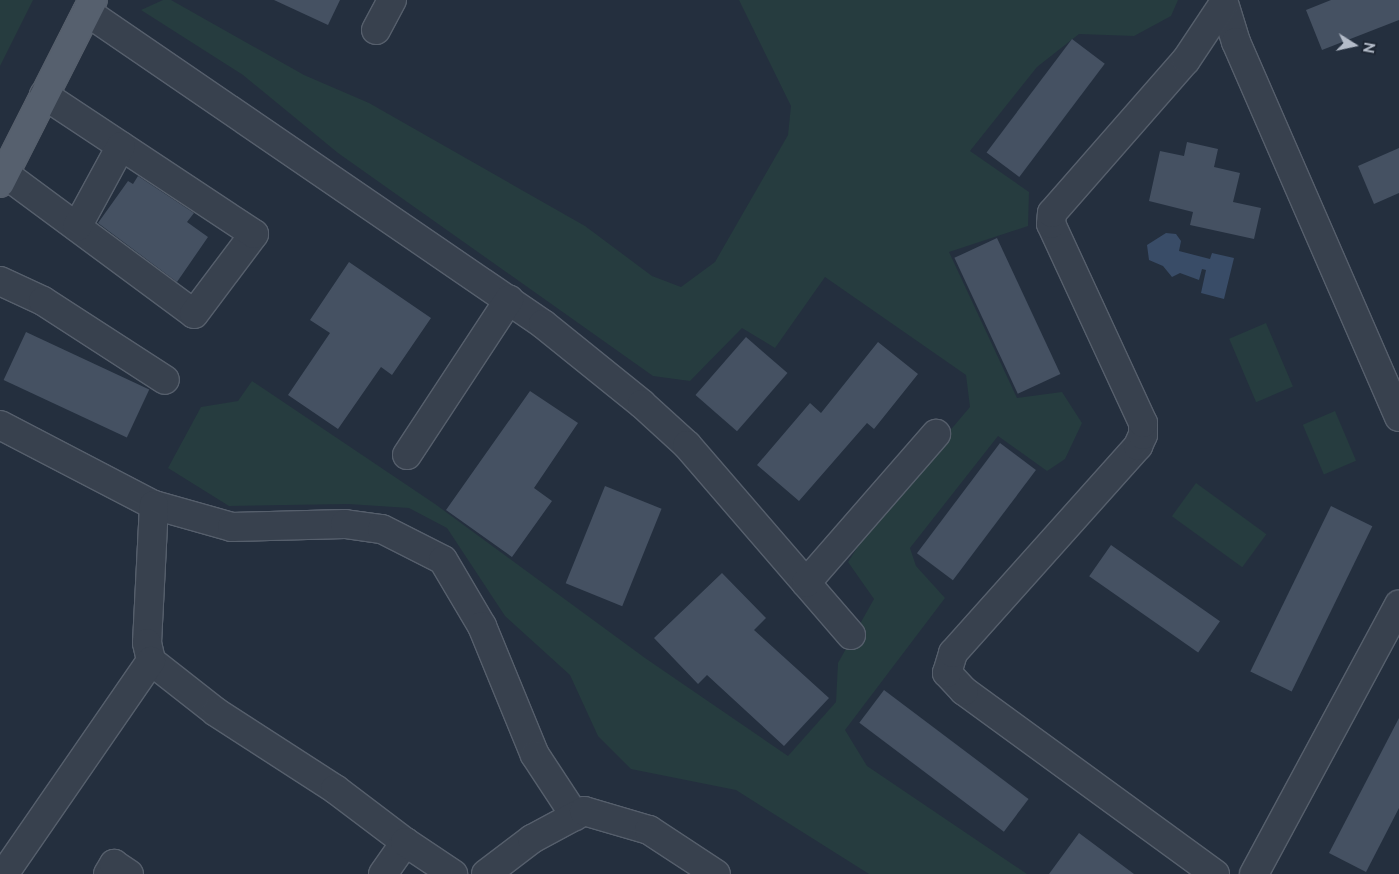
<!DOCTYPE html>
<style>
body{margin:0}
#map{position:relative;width:1399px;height:874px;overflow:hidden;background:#242f3e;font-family:Raleway,sans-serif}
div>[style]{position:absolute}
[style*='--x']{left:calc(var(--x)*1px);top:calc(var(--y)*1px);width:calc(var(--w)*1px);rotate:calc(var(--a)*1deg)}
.green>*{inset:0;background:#263c3f;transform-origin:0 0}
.water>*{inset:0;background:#394c67}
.building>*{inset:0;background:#455162;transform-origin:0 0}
.roads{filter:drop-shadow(1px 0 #565f6c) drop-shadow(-1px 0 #565f6c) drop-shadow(0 1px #565f6c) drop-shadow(0 -1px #565f6c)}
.minor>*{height:28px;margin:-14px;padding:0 14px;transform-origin:14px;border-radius:14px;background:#38414e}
.major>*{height:28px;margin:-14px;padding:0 14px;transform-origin:14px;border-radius:14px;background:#56606e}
span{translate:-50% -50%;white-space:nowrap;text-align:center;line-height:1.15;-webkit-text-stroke:4px #1d2633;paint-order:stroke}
.north{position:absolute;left:1329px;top:20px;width:50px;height:50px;-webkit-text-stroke:4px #1d2633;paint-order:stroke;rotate:100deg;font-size:14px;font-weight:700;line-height:20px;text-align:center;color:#b4bcc9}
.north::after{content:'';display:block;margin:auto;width:18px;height:22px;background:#b4bcc9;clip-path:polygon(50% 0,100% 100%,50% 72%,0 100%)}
</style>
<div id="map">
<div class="green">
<i style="clip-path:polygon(0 0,33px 0,0 66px)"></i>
<i style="clip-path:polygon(163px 0,171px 0,304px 75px,369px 103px,585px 226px,652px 276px,681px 287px,715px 262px,788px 135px,791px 106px,739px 0,1178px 0,1171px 16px,1134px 36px,1079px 34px,1037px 67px,970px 151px,1029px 192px,1028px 226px,949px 252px,1017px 398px,1062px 392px,1082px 423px,1065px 459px,1047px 471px,998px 436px,910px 548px,916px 566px,945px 598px,845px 730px,867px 766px,1027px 874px,869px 874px,736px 790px,631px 769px,598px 736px,570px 675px,505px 616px,447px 528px,409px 508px,348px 504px,229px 506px,168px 468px,201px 407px,238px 401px,252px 381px,435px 504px,645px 658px,788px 756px,836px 702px,838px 663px,874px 599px,848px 562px,879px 514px,970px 407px,966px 375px,825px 277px,775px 348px,742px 328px,690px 381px,653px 376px,338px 153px,243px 75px,141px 10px)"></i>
<i style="left:1266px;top:323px;width:69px;height:40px;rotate:67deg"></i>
<i style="left:1335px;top:411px;width:54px;height:35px;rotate:67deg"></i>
<i style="left:1196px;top:483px;width:87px;height:41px;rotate:36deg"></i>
</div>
<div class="water">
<i style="clip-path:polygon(1166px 233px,1176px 234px,1181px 241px,1179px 251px,1210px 259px,1212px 253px,1234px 258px,1224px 299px,1201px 293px,1206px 270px,1202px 269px,1199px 280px,1180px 273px,1172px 277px,1163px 266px,1149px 260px,1147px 245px)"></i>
</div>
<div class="building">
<i style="clip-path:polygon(274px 0,340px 0,328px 25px)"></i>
<i style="clip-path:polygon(1331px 0,1399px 0,1399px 20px,1322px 50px,1306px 10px)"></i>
<i style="left:1072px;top:39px;width:41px;height:142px;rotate:37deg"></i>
<i style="clip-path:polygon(1187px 142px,1218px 149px,1214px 167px,1240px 173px,1233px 202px,1261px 208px,1254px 239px,1190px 225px,1193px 212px,1149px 201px,1160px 151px,1184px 156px)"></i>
<i style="clip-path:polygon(1399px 148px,1399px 193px,1374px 204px,1358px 166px)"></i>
<i style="clip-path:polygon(138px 176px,194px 213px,187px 222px,208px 237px,177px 282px,98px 223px,128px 181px,133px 184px)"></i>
<i style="left:997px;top:238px;width:150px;height:47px;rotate:65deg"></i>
<i style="clip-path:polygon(349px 262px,431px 318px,392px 375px,381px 367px,338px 429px,288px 395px,330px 333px,310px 320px)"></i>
<i style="left:26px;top:332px;width:136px;height:53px;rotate:25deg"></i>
<i style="left:746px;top:337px;width:55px;height:77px;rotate:41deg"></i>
<i style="clip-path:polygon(878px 342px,918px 374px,874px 429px,867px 423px,799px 501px,757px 465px,810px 403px,821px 413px)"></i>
<i style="clip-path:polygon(530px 391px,578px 423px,534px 488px,552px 501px,512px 557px,446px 510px)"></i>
<i style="left:1000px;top:443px;width:45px;height:138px;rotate:37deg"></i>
<i style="left:605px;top:486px;width:61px;height:105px;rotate:22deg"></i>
<i style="left:1331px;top:506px;width:46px;height:184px;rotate:26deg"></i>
<i style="left:1111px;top:545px;width:133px;height:38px;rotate:35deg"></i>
<i style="clip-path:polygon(722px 573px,766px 618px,754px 630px,829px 698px,784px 746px,707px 675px,698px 684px,654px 638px)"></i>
<i style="left:884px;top:690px;width:181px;height:41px;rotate:37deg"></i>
<i style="clip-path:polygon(1399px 718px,1399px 808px,1366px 872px,1329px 853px)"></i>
<i style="clip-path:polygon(1079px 833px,1134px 874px,1049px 874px)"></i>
</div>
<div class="roads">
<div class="minor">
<i style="--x:1223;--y:0;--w:44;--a:72.8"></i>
<i style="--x:1236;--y:42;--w:409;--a:66.5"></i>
<i style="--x:87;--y:12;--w:553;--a:34.38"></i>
<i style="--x:543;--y:324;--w:127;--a:38.9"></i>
<i style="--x:642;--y:404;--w:61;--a:42.3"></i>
<i style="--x:687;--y:445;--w:251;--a:49.2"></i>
<i style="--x:376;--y:30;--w:34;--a:-62"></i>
<i style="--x:5;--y:174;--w:235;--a:36.5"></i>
<i style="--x:194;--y:314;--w:100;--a:-53.1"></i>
<i style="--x:254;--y:234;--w:252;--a:-146.5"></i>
<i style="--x:77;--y:227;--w:92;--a:-61.5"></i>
<i style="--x:0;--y:281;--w:47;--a:24.9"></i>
<i style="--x:43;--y:301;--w:145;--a:32.9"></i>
<i style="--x:0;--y:425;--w:174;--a:27.5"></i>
<i style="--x:154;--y:505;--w:81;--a:15.8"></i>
<i style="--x:232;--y:527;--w:113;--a:-1.5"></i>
<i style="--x:345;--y:524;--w:37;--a:8"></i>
<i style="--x:382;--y:529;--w:68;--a:26.9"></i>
<i style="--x:443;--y:560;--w:77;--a:59.4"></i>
<i style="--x:482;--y:626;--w:139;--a:67.7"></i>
<i style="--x:535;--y:755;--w:73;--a:56.7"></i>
<i style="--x:407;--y:455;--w:186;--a:-56.7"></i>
<i style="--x:154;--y:505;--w:138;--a:92.9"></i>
<i style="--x:147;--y:643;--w:18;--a:77"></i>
<i style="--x:151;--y:661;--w:83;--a:38.1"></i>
<i style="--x:216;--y:712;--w:142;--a:32.9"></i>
<i style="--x:335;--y:789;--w:88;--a:37.1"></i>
<i style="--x:806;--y:583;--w:198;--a:-48.9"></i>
<i style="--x:4;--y:874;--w:259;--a:-55.4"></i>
<i style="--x:108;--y:874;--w:12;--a:-59"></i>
<i style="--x:114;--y:864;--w:18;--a:34"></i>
<i style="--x:383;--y:874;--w:39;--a:-55"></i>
<i style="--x:405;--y:842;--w:58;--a:33.7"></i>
<i style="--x:486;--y:874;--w:58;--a:-37.3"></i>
<i style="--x:532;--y:839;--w:59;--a:-28.3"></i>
<i style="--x:584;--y:811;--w:68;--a:16.3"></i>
<i style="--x:649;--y:830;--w:80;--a:33.3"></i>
<i style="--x:1215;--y:874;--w:311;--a:-143.9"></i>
<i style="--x:964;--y:691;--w:25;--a:-133"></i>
<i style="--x:947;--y:673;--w:21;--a:-73"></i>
<i style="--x:953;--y:653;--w:278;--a:-48.2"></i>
<i style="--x:1138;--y:446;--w:12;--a:-66"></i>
<i style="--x:1143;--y:435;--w:12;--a:-90"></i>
<i style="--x:1143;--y:423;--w:219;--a:-114.8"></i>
<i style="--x:1051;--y:224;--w:11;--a:-85"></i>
<i style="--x:1052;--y:213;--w:203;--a:-48.8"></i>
<i style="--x:1186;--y:60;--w:65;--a:-56.3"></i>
<i style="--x:1254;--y:874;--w:306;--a:-61.7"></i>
</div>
<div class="major">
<i style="--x:0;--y:183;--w:205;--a:-63.1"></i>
</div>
</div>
<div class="north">N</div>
</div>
